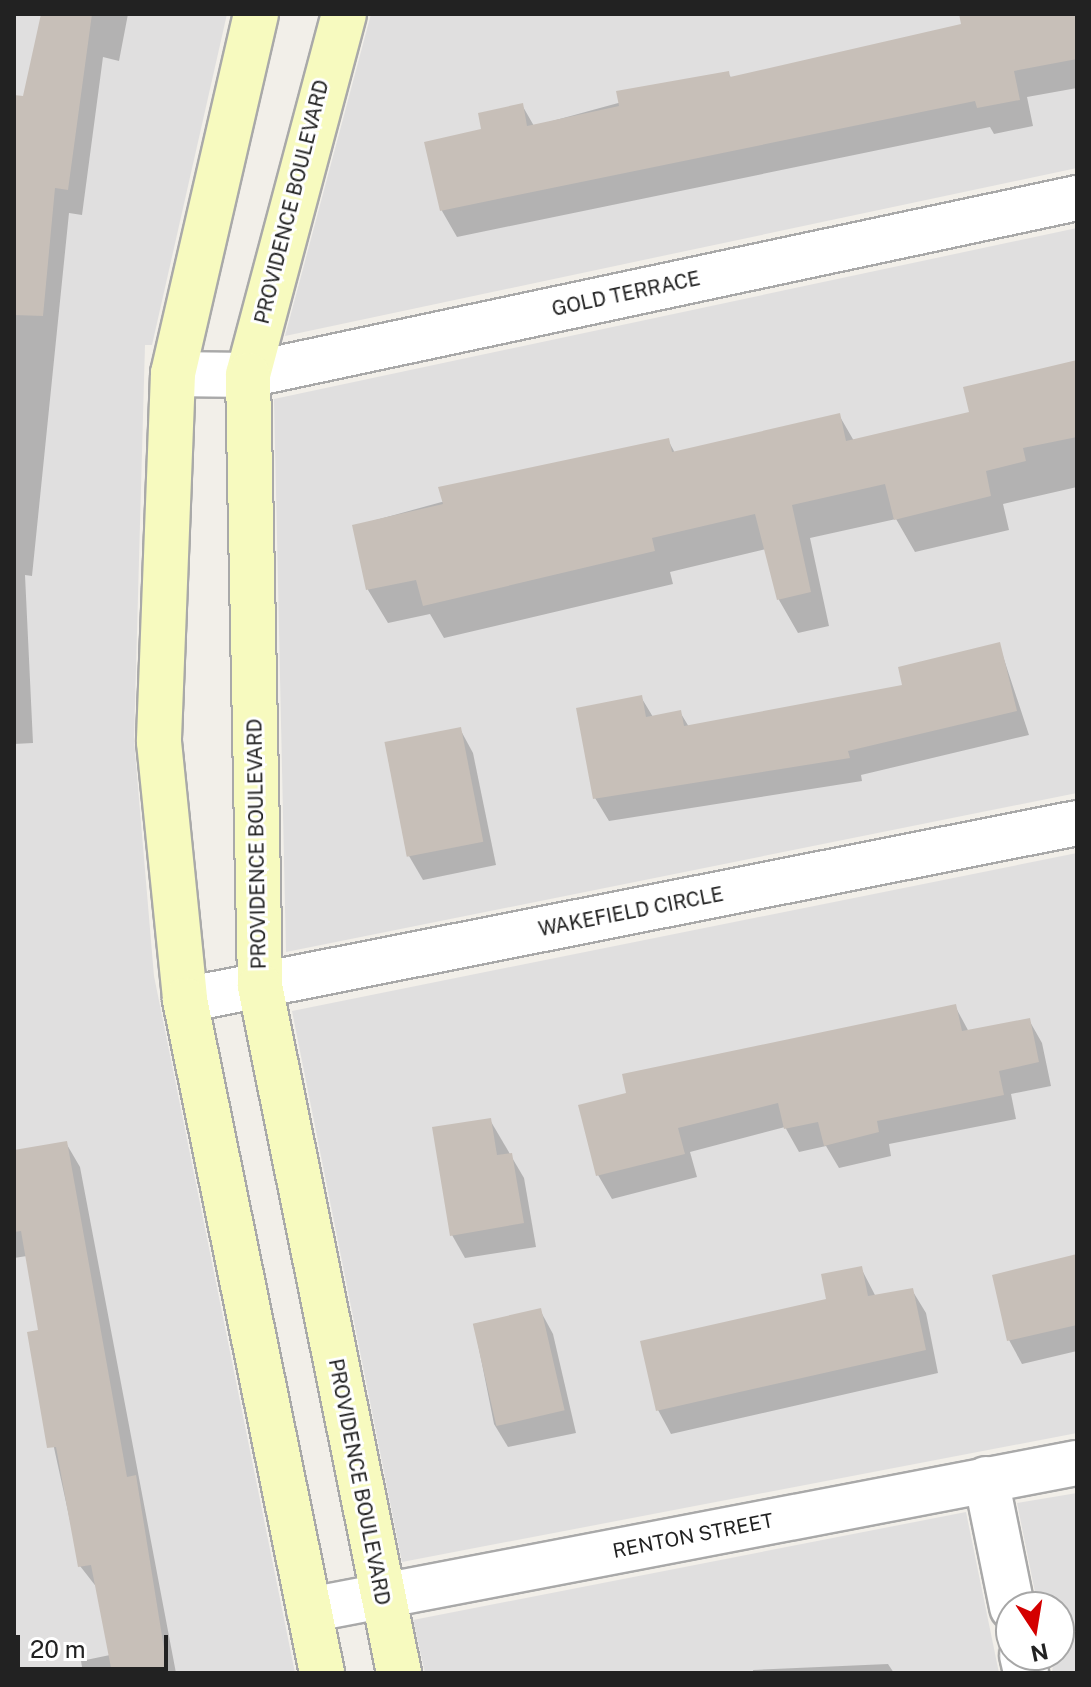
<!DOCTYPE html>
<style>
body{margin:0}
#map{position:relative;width:1091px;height:1687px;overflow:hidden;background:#f2efe9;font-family:"Public Sans",sans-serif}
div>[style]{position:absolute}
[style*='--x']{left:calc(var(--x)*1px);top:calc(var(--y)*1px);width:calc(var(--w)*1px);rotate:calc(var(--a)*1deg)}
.residential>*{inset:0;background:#e0dfdf}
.shadow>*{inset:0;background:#0003}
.building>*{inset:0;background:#c7bfb8;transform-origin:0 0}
.roads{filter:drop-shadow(2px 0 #a9a9a9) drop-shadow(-2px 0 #a9a9a9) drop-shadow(0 2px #a9a9a9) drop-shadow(0 -2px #a9a9a9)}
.minor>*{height:44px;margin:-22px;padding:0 22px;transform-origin:22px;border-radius:22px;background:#fff}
.secondary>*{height:44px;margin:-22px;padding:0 22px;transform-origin:22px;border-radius:22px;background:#f7fabf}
span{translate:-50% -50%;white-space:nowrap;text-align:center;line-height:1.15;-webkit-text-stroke:6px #fff;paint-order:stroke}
.street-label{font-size:20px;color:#222}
.frame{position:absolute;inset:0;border:16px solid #222;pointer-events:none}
.north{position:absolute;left:995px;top:1591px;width:80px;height:80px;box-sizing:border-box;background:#fff;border:2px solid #a7a7a7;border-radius:50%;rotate:168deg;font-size:22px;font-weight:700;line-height:32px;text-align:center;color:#222}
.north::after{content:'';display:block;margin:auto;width:28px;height:36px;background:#d40000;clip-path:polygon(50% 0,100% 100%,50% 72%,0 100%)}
.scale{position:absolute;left:16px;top:1635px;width:152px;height:36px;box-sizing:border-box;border:4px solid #222;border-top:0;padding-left:10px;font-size:24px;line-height:28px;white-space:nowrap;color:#222;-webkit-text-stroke:6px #fff;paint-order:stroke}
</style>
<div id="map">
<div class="residential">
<i style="clip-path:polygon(14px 14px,227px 14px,152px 345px,145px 345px,134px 740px,154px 976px,295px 1673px,14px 1673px)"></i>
<i style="clip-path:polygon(371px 14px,1077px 14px,1077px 168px,285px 336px)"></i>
<i style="clip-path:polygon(1077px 228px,1077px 793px,286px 952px,274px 399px)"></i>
<i style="clip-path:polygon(1077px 853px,1077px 1433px,402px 1562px,292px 1011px)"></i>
<i style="clip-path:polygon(1077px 1493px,1077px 1673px,1052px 1673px,1059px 1607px,1038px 1607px,1017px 1503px)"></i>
<i style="clip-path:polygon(966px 1512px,999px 1673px,425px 1673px,413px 1620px)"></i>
</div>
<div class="shadow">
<i style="clip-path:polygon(46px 14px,128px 14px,119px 61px,103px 57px,82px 215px,69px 213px,32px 576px,25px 575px,33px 743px,14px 744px,14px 97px,25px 98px)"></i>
<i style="clip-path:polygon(961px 14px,1077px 14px,1077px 88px,1027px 97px,1033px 126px,994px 134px,990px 127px,457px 237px,442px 211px,426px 143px,483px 130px,522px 105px,534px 126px,728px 73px,732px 79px,963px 25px)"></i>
<i style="clip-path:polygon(1077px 364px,1077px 487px,1003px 504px,1009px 530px,915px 552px,896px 519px,810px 538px,829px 626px,798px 633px,779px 600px,766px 549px,670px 572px,673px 584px,444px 638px,430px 614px,388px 623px,368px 590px,354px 526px,668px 440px,675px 453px,839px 415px,854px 441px,972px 414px)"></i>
<i style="clip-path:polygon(999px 644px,1029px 735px,861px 775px,862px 781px,609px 821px,595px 798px,641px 697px,653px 717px,680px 712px,689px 727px,905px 686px)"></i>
<i style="clip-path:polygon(460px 729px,473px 753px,496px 865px,423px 880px,409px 856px)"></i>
<i style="clip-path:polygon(955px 1006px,969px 1032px,1029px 1020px,1042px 1043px,1051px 1086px,1011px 1094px,1016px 1119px,889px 1144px,891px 1156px,839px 1168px,826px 1146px,799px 1152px,785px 1127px,690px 1152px,697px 1177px,612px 1199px,598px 1175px,629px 1094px,625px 1076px)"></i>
<i style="clip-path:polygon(490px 1120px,524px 1178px,536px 1247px,465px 1258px,452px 1235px)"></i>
<i style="clip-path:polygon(66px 1143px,80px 1167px,176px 1673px,83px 1673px,81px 1661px,110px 1655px,98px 1589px,80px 1566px,29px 1334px,40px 1332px,27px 1256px,14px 1258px,14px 1152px)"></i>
<i style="clip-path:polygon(1077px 1262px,1077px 1351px,1022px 1364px,1009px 1340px)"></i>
<i style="clip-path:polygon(861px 1268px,876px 1297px,912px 1290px,926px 1313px,938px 1373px,671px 1434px,658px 1410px,829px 1301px)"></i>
<i style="clip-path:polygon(540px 1310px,553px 1334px,576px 1433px,508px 1447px,494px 1424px,474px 1324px)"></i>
<i style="clip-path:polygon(888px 1664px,894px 1673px,753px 1673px,753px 1670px)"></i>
</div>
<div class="building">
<i style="clip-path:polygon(41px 14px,92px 14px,68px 190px,55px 188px,43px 316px,14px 315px,14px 95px,23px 96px)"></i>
<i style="clip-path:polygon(959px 14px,1077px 14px,1077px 59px,1014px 71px,1020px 100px,977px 108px,975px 101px,440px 211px,424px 142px,481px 129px,478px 113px,523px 103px,527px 126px,619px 106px,616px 91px,729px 71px,730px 77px,961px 24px)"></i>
<i style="clip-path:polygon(1077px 360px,1077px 437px,1023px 448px,1026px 461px,986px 471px,991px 496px,894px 520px,885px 484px,792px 505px,811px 592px,777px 600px,755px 514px,652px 538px,655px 551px,423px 606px,416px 580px,366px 590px,352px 525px,443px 504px,438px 487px,669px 438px,672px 452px,840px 413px,846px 441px,969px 412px,963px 387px)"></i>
<i style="clip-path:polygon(1000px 642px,1017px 711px,848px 751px,850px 758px,593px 799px,576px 708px,642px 695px,646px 717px,681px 710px,684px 726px,902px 685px,898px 667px)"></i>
<i style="left:461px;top:727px;width:117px;height:78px;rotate:79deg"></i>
<i style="clip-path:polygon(956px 1004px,962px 1031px,1030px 1018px,1039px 1062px,999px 1071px,1004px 1095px,877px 1121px,879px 1132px,824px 1146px,818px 1122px,784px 1129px,778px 1103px,678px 1128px,685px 1154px,596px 1176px,578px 1105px,626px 1093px,622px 1074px)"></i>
<i style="clip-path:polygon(491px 1118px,497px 1155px,512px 1153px,524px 1223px,450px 1236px,432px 1127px)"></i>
<i style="clip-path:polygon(67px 1141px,127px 1477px,136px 1475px,168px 1673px,112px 1673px,91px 1565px,78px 1567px,56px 1447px,47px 1448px,27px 1332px,38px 1330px,21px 1231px,14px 1232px,14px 1150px)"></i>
<i style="clip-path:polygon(1077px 1254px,1077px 1325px,1007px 1341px,992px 1275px)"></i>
<i style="clip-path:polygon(862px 1266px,868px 1296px,913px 1288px,926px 1350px,656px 1411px,640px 1341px,826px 1299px,821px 1274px)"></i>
<i style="left:541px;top:1308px;width:105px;height:70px;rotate:77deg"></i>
</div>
<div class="roads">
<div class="minor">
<i style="--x:173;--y:374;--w:75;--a:0.8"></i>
<i style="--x:248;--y:375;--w:848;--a:-12.05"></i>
<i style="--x:185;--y:1000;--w:909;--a:-11.22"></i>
<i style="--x:986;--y:1479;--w:131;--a:78.5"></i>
<i style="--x:309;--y:1610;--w:782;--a:-10.84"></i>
<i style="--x:1022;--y:1655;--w:18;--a:77"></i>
</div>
<div class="secondary">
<i style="--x:256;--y:14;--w:369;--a:103"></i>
<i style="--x:173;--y:374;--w:368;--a:92.2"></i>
<i style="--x:159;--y:742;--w:259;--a:84.2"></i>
<i style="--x:185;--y:1000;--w:687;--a:78.49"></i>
<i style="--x:344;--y:14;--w:374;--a:104.9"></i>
<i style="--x:248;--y:375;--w:611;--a:88.87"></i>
<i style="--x:260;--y:986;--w:701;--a:78.56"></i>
</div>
</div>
<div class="street-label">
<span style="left:292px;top:202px;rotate:-76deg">PROVIDENCE BOULEVARD</span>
<span style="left:626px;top:294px;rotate:-12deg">GOLD TERRACE</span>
<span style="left:257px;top:844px;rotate:-91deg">PROVIDENCE BOULEVARD</span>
<span style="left:631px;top:912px;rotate:-11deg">WAKEFIELD CIRCLE</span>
<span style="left:359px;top:1482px;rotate:79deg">PROVIDENCE BOULEVARD</span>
<span style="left:693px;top:1536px;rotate:-11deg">RENTON STREET</span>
</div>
<div class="frame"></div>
<div class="north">N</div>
<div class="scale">20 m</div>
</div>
